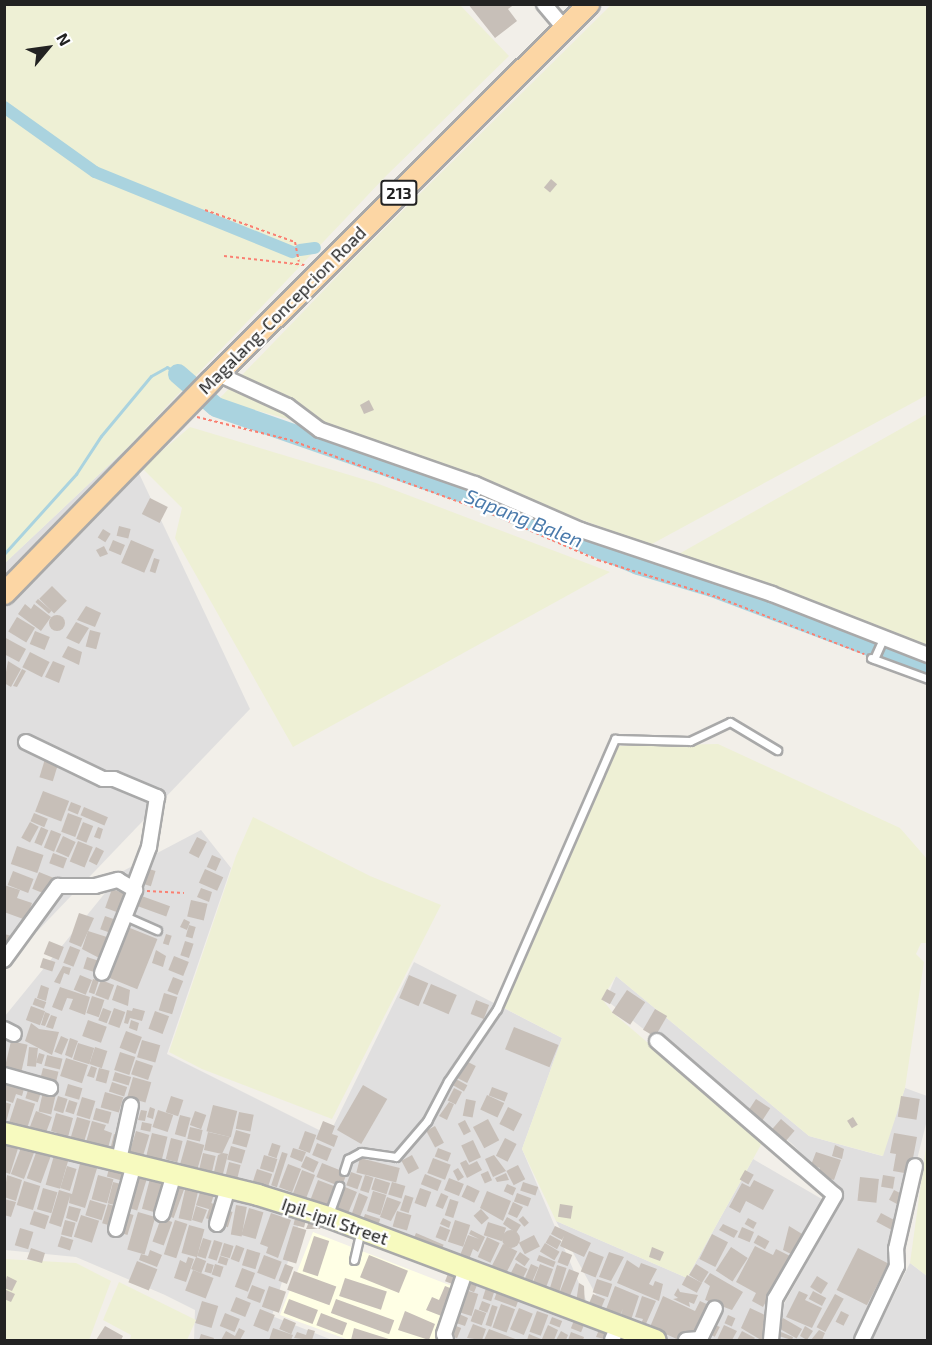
<!DOCTYPE html>
<style>
body{margin:0}
#map{position:relative;width:932px;height:1345px;overflow:hidden;background:#f2efe9;font-family:"Exo 2",sans-serif}
div>[style]{position:absolute}
[style*='--x']{left:calc(var(--x)*1px);top:calc(var(--y)*1px);width:calc(var(--w)*1px);rotate:calc(var(--a)*1deg)}
.residential>*{inset:0;background:#e0dfdf}
.education>*{inset:0;background:#ffffe5}
.farmland>*{inset:0;background:#eef0d5}
.stream>*{height:3px;margin:-1.5px;padding:0 1.5px;transform-origin:1.5px;border-radius:1.5px;background:#aad3df}
.canal>*{height:12px;margin:-6px;padding:0 6px;transform-origin:6px;border-radius:6px;background:#aad3df}
.river>*{height:20px;margin:-10px;padding:0 10px;transform-origin:10px;border-radius:10px;background:#aad3df}
.building>*{inset:0;background:#c7bfb8;transform-origin:0 0}
.round{border-radius:50%}
.path>*{height:2px;margin-top:-1px;transform-origin:0;background:repeating-linear-gradient(90deg,#fa8072 0 3px,transparent 0 6px)}
.roads{filter:drop-shadow(2px 0 #a9a9a9) drop-shadow(-2px 0 #a9a9a9) drop-shadow(0 2px #a9a9a9) drop-shadow(0 -2px #a9a9a9)}
.lane>*{height:7px;margin:-3.5px;padding:0 3.5px;transform-origin:3.5px;border-radius:3.5px;background:#fff}
.street>*{height:14px;margin:-7px;padding:0 7px;transform-origin:7px;border-radius:7px;background:#fff}
.secondary>*{height:20px;margin:-10px;padding:0 10px;transform-origin:10px;border-radius:10px;background:#f7fabf}
.primary>*{height:21px;margin:-10.5px;padding:0 10.5px;transform-origin:10.5px;border-radius:10.5px;background:#fcd6a4}
span{translate:-50% -50%;white-space:nowrap;text-align:center;line-height:1.15;-webkit-text-stroke:4.5px #fff;paint-order:stroke}
.shield-label span{padding:2px 4px;background:#fff;border:2px solid;border-radius:4px;-webkit-text-stroke-width:0}
.shield-label{font-size:16px;color:#222;font-weight:700}
.street-label{font-size:18px;color:#222}
.water-label{font-size:20px;color:#4a7aab;font-style:italic}
.frame{position:absolute;inset:0;border:6px solid #222;pointer-events:none}
.north{position:absolute;left:18px;top:18px;width:60px;height:60px;-webkit-text-stroke:4px #fff;paint-order:stroke;rotate:61deg;font-size:16px;font-weight:700;line-height:24px;text-align:center;color:#222}
.north::after{content:'';display:block;margin:auto;width:21px;height:27px;background:#222;clip-path:polygon(50% 0,100% 100%,50% 72%,0 100%)}
</style>
<div id="map">
<div class="residential">
<i style="clip-path:polygon(127px 448px,250px 709px,5px 965px,5px 563px)"></i>
<i style="clip-path:polygon(201px 830px,231px 868px,167px 1054px,329px 1135px,414px 962px,562px 1038px,522px 1149px,590px 1309px,276px 1192px,170px 1162px,5px 1124px,5px 1016px,123px 871px)"></i>
<i style="clip-path:polygon(616px 976px,809px 1136px,882px 1156px,905px 1088px,927px 1096px,927px 1120px,889px 1270px,855px 1340px,773px 1340px,779px 1313px,844px 1196px,791px 1143px,606px 1000px)"></i>
<i style="clip-path:polygon(4px 1143px,301px 1217px,272px 1316px,332px 1340px,194px 1340px,195px 1310px,165px 1295px,76px 1257px,5px 1250px)"></i>
<i style="clip-path:polygon(753px 1159px,827px 1202px,765px 1305px,769px 1329px,765px 1340px,703px 1340px,698px 1335px,670px 1340px,609px 1319px,556px 1221px,687px 1278px)"></i>
<i style="clip-path:polygon(910px 1263px,927px 1276px,927px 1340px,872px 1340px)"></i>
<i style="clip-path:polygon(471px 1281px,637px 1340px,448px 1340px)"></i>
</div>
<div class="education">
<i style="clip-path:polygon(313px 1232px,457px 1288px,439px 1340px,349px 1340px,280px 1315px)"></i>
</div>
<div class="farmland">
<i style="clip-path:polygon(5px 4px,460px 5px,509px 56px,386px 176px,127px 448px,5px 563px)"></i>
<i style="clip-path:polygon(611px 5px,927px 5px,927px 395px,650px 545px,368px 441px,218px 400px,355px 258px)"></i>
<i style="clip-path:polygon(927px 414px,927px 652px,677px 555px)"></i>
<i style="clip-path:polygon(190px 427px,376px 483px,610px 572px,293px 747px,175px 538px,182px 508px,142px 468px)"></i>
<i style="clip-path:polygon(718px 744px,900px 828px,927px 859px,927px 943px,921px 943px,916px 954px,924px 962px,905px 1088px,883px 1156px,809px 1136px,616px 976px,602px 999px,613px 1013px,763px 1141px,687px 1278px,556px 1221px,522px 1149px,562px 1038px,504px 1008px,618px 746px)"></i>
<i style="clip-path:polygon(253px 817px,370px 876px,441px 905px,332px 1119px,202px 1069px,169px 1052px,236px 856px)"></i>
<i style="clip-path:polygon(927px 1140px,927px 1276px,910px 1263px)"></i>
<i style="clip-path:polygon(4px 1259px,76px 1263px,111px 1281px,89px 1340px,5px 1340px)"></i>
<i style="clip-path:polygon(119px 1282px,196px 1320px,187px 1340px,130px 1340px,131px 1335px,103px 1320px)"></i>
</div>
<div class="stream">
<i style="--x:4;--y:554;--w:108;--a:-48"></i>
<i style="--x:76;--y:474;--w:45;--a:-56.7"></i>
<i style="--x:101;--y:436;--w:78;--a:-50.2"></i>
<i style="--x:151;--y:376;--w:18;--a:-29"></i>
<i style="--x:167;--y:367;--w:13;--a:32"></i>
</div>
<div class="canal">
<i style="--x:4;--y:107;--w:112;--a:35.5"></i>
<i style="--x:95;--y:172;--w:213;--a:22.1"></i>
<i style="--x:300;--y:250;--w:15;--a:-8"></i>
</div>
<div class="river">
<i style="--x:178;--y:374;--w:50;--a:41"></i>
<i style="--x:216;--y:407;--w:265;--a:19.2"></i>
<i style="--x:466;--y:494;--w:186;--a:22.4"></i>
<i style="--x:638;--y:565;--w:77;--a:16.6"></i>
<i style="--x:712;--y:587;--w:176;--a:20.6"></i>
<i style="--x:882;--y:651;--w:49;--a:20.3"></i>
</div>
<div class="building">
<i style="clip-path:polygon(468px 4px,515px 4px,508px 9px,517px 21px,495px 38px)"></i>
<i style="left:551px;top:179px;width:8px;height:11px;rotate:40deg"></i>
<i style="clip-path:polygon(369px 400px,374px 410px,364px 414px,360px 405px)"></i>
<i style="left:150px;top:498px;width:20px;height:18px;rotate:27deg"></i>
<i style="left:119px;top:526px;width:12px;height:10px;rotate:14deg"></i>
<i style="left:103px;top:529px;width:9px;height:10px;rotate:32deg"></i>
<i style="left:113px;top:540px;width:13px;height:11px;rotate:23deg"></i>
<i style="left:131px;top:540px;width:25px;height:25px;rotate:23deg"></i>
<i style="clip-path:polygon(104px 546px,108px 554px,100px 557px,96px 550px)"></i>
<i style="left:154px;top:558px;width:6px;height:14px;rotate:18deg"></i>
<i style="left:52px;top:586px;width:21px;height:18px;rotate:45deg"></i>
<i style="left:38px;top:599px;width:18px;height:4px;rotate:41deg"></i>
<i style="clip-path:polygon(25px 604px,31px 609px,34px 604px,51px 617px,41px 631px,18px 614px)"></i>
<i style="clip-path:polygon(86px 606px,101px 613px,95px 627px,77px 620px)"></i>
<i class="round" style="left:49px;top:615px;width:16px;height:16px"></i>
<i style="left:17px;top:617px;width:21px;height:17px;rotate:31deg"></i>
<i style="clip-path:polygon(76px 622px,89px 628px,79px 644px,66px 638px)"></i>
<i style="left:90px;top:630px;width:11px;height:17px;rotate:15deg"></i>
<i style="left:35px;top:631px;width:16px;height:14px;rotate:22deg"></i>
<i style="clip-path:polygon(4px 637px,26px 649px,19px 662px,4px 654px)"></i>
<i style="clip-path:polygon(68px 646px,82px 652px,79px 665px,62px 657px)"></i>
<i style="left:30px;top:652px;width:22px;height:17px;rotate:27deg"></i>
<i style="clip-path:polygon(8px 661px,21px 669px,11px 687px,4px 683px)"></i>
<i style="clip-path:polygon(53px 661px,65px 666px,59px 683px,45px 677px)"></i>
<i style="clip-path:polygon(22px 669px,26px 671px,17px 687px,13px 686px)"></i>
<i style="left:45px;top:759px;width:14px;height:19px;rotate:17deg"></i>
<i style="left:43px;top:791px;width:28px;height:22px;rotate:21deg"></i>
<i style="left:71px;top:802px;width:11px;height:9px;rotate:22deg"></i>
<i style="left:84px;top:807px;width:26px;height:9px;rotate:23deg"></i>
<i style="left:34px;top:813px;width:15px;height:9px;rotate:23deg"></i>
<i style="left:68px;top:813px;width:15px;height:20px;rotate:20deg"></i>
<i style="left:30px;top:822px;width:10px;height:18px;rotate:29deg"></i>
<i style="left:83px;top:822px;width:11px;height:18px;rotate:22deg"></i>
<i style="left:41px;top:827px;width:8px;height:17px;rotate:23deg"></i>
<i style="clip-path:polygon(98px 827px,103px 829px,100px 839px,94px 837px)"></i>
<i style="left:51px;top:830px;width:11px;height:19px;rotate:22deg"></i>
<i style="left:63px;top:836px;width:14px;height:17px;rotate:25deg"></i>
<i style="left:197px;top:837px;width:11px;height:18px;rotate:27deg"></i>
<i style="left:78px;top:841px;width:16px;height:22px;rotate:22deg"></i>
<i style="left:17px;top:846px;width:28px;height:19px;rotate:19deg"></i>
<i style="left:96px;top:847px;width:9px;height:16px;rotate:27deg"></i>
<i style="left:53px;top:853px;width:15px;height:11px;rotate:20deg"></i>
<i style="left:212px;top:855px;width:10px;height:13px;rotate:24deg"></i>
<i style="left:146px;top:868px;width:10px;height:16px;rotate:17deg"></i>
<i style="left:205px;top:869px;width:20px;height:15px;rotate:24deg"></i>
<i style="left:13px;top:871px;width:22px;height:15px;rotate:21deg"></i>
<i style="left:39px;top:872px;width:16px;height:18px;rotate:22deg"></i>
<i style="clip-path:polygon(4px 885px,20px 890px,17px 898px,32px 903px,26px 920px,4px 912px)"></i>
<i style="clip-path:polygon(201px 888px,212px 892px,209px 902px,197px 897px)"></i>
<i style="left:112px;top:889px;width:15px;height:20px;rotate:20deg"></i>
<i style="left:139px;top:895px;width:33px;height:11px;rotate:20deg"></i>
<i style="left:191px;top:900px;width:17px;height:17px;rotate:13deg"></i>
<i style="clip-path:polygon(79px 913px,94px 918px,81px 947px,69px 942px)"></i>
<i style="left:105px;top:916px;width:12px;height:14px;rotate:20deg"></i>
<i style="clip-path:polygon(184px 919px,190px 922px,187px 930px,180px 927px)"></i>
<i style="left:189px;top:925px;width:7px;height:12px;rotate:16deg"></i>
<i style="left:125px;top:926px;width:35px;height:54px;rotate:22deg"></i>
<i style="clip-path:polygon(88px 931px,110px 938px,103px 960px,82px 949px)"></i>
<i style="clip-path:polygon(4px 934px,12px 936px,9px 948px,4px 947px)"></i>
<i style="left:166px;top:934px;width:6px;height:10px;rotate:18deg"></i>
<i style="left:49px;top:941px;width:16px;height:14px;rotate:22deg"></i>
<i style="left:185px;top:941px;width:9px;height:15px;rotate:18deg"></i>
<i style="left:70px;top:946px;width:11px;height:18px;rotate:22deg"></i>
<i style="clip-path:polygon(156px 950px,166px 956px,163px 967px,152px 963px)"></i>
<i style="left:174px;top:956px;width:16px;height:15px;rotate:22deg"></i>
<i style="left:87px;top:957px;width:13px;height:12px;rotate:18deg"></i>
<i style="left:43px;top:958px;width:13px;height:10px;rotate:18deg"></i>
<i style="clip-path:polygon(63px 966px,71px 968px,69px 975px,64px 973px,60px 984px,54px 982px)"></i>
<i style="left:80px;top:975px;width:13px;height:16px;rotate:23deg"></i>
<i style="left:409px;top:975px;width:21px;height:25px;rotate:23deg"></i>
<i style="left:173px;top:977px;width:11px;height:15px;rotate:22deg"></i>
<i style="left:93px;top:979px;width:6px;height:14px;rotate:18deg"></i>
<i style="left:101px;top:980px;width:14px;height:16px;rotate:21deg"></i>
<i style="left:431px;top:984px;width:28px;height:21px;rotate:23deg"></i>
<i style="clip-path:polygon(41px 985px,49px 988px,46px 1001px,37px 998px)"></i>
<i style="clip-path:polygon(117px 985px,130px 990px,128px 1006px,112px 1000px)"></i>
<i style="clip-path:polygon(60px 987px,90px 997px,85px 1015px,69px 1009px,73px 999px,67px 998px,62px 1011px,52px 1007px)"></i>
<i style="left:607px;top:989px;width:10px;height:12px;rotate:29deg"></i>
<i style="left:627px;top:990px;width:22px;height:27px;rotate:34deg"></i>
<i style="left:164px;top:993px;width:14px;height:18px;rotate:17deg"></i>
<i style="left:92px;top:996px;width:13px;height:18px;rotate:18deg"></i>
<i style="left:35px;top:998px;width:12px;height:7px;rotate:20deg"></i>
<i style="left:476px;top:1000px;width:14px;height:15px;rotate:21deg"></i>
<i style="left:31px;top:1006px;width:15px;height:15px;rotate:20deg"></i>
<i style="left:103px;top:1008px;width:9px;height:13px;rotate:21deg"></i>
<i style="left:114px;top:1008px;width:12px;height:17px;rotate:20deg"></i>
<i style="clip-path:polygon(133px 1008px,145px 1011px,142px 1021px,130px 1018px,128px 1024px,124px 1023px,127px 1010px,132px 1011px)"></i>
<i style="left:655px;top:1009px;width:14px;height:24px;rotate:30deg"></i>
<i style="left:155px;top:1011px;width:15px;height:19px;rotate:20deg"></i>
<i style="clip-path:polygon(45px 1012px,50px 1014px,45px 1026px,41px 1025px)"></i>
<i style="clip-path:polygon(51px 1015px,57px 1017px,53px 1029px,46px 1027px)"></i>
<i style="left:88px;top:1020px;width:20px;height:17px;rotate:20deg"></i>
<i style="clip-path:polygon(131px 1020px,139px 1023px,137px 1031px,129px 1028px)"></i>
<i style="clip-path:polygon(31px 1023px,39px 1029px,59px 1032px,52px 1055px,25px 1041px)"></i>
<i style="left:514px;top:1027px;width:48px;height:24px;rotate:22deg"></i>
<i style="left:126px;top:1031px;width:17px;height:18px;rotate:21deg"></i>
<i style="left:61px;top:1036px;width:8px;height:17px;rotate:23deg"></i>
<i style="clip-path:polygon(70px 1038px,78px 1041px,72px 1058px,65px 1055px)"></i>
<i style="left:142px;top:1040px;width:19px;height:18px;rotate:16deg"></i>
<i style="left:11px;top:1041px;width:17px;height:29px;rotate:13deg"></i>
<i style="left:78px;top:1043px;width:17px;height:17px;rotate:17deg"></i>
<i style="left:29px;top:1047px;width:9px;height:19px;rotate:6deg"></i>
<i style="left:95px;top:1047px;width:13px;height:18px;rotate:18deg"></i>
<i style="left:120px;top:1052px;width:16px;height:19px;rotate:18deg"></i>
<i style="left:39px;top:1053px;width:6px;height:10px;rotate:18deg"></i>
<i style="left:47px;top:1055px;width:16px;height:11px;rotate:14deg"></i>
<i style="left:66px;top:1058px;width:23px;height:19px;rotate:18deg"></i>
<i style="left:136px;top:1060px;width:18px;height:15px;rotate:19deg"></i>
<i style="left:466px;top:1061px;width:11px;height:19px;rotate:27deg"></i>
<i style="clip-path:polygon(91px 1066px,97px 1068px,94px 1078px,87px 1076px)"></i>
<i style="left:43px;top:1068px;width:16px;height:16px;rotate:14deg"></i>
<i style="left:99px;top:1068px;width:11px;height:13px;rotate:15deg"></i>
<i style="left:115px;top:1072px;width:17px;height:9px;rotate:17deg"></i>
<i style="left:133px;top:1077px;width:19px;height:21px;rotate:16deg"></i>
<i style="left:456px;top:1079px;width:13px;height:7px;rotate:29deg"></i>
<i style="clip-path:polygon(7px 1080px,25px 1085px,22px 1096px,16px 1094px,13px 1103px,4px 1100px)"></i>
<i style="left:112px;top:1082px;width:16px;height:10px;rotate:18deg"></i>
<i style="left:30px;top:1084px;width:13px;height:15px;rotate:18deg"></i>
<i style="left:68px;top:1084px;width:15px;height:12px;rotate:16deg"></i>
<i style="left:363px;top:1085px;width:28px;height:52px;rotate:30deg"></i>
<i style="left:492px;top:1087px;width:17px;height:9px;rotate:21deg"></i>
<i style="left:454px;top:1088px;width:9px;height:14px;rotate:27deg"></i>
<i style="left:43px;top:1092px;width:13px;height:20px;rotate:13deg"></i>
<i style="left:105px;top:1092px;width:19px;height:16px;rotate:16deg"></i>
<i style="left:487px;top:1095px;width:19px;height:16px;rotate:25deg"></i>
<i style="left:58px;top:1096px;width:10px;height:15px;rotate:17deg"></i>
<i style="left:171px;top:1096px;width:13px;height:17px;rotate:18deg"></i>
<i style="left:901px;top:1096px;width:19px;height:21px;rotate:9deg"></i>
<i style="left:82px;top:1097px;width:14px;height:19px;rotate:17deg"></i>
<i style="left:17px;top:1098px;width:19px;height:28px;rotate:18deg"></i>
<i style="left:466px;top:1099px;width:10px;height:17px;rotate:11deg"></i>
<i style="left:756px;top:1099px;width:17px;height:18px;rotate:33deg"></i>
<i style="left:69px;top:1100px;width:9px;height:12px;rotate:18deg"></i>
<i style="clip-path:polygon(4px 1102px,11px 1104px,5px 1126px,4px 1126px)"></i>
<i style="clip-path:polygon(449px 1102px,454px 1104px,447px 1120px,439px 1116px)"></i>
<i style="left:213px;top:1105px;width:25px;height:27px;rotate:14deg"></i>
<i style="clip-path:polygon(150px 1107px,155px 1109px,153px 1119px,147px 1117px)"></i>
<i style="left:508px;top:1107px;width:16px;height:19px;rotate:27deg"></i>
<i style="left:96px;top:1108px;width:16px;height:12px;rotate:15deg"></i>
<i style="clip-path:polygon(141px 1110px,147px 1111px,145px 1121px,138px 1120px)"></i>
<i style="left:158px;top:1110px;width:16px;height:18px;rotate:18deg"></i>
<i style="left:36px;top:1111px;width:17px;height:22px;rotate:21deg"></i>
<i style="left:195px;top:1111px;width:12px;height:15px;rotate:20deg"></i>
<i style="left:239px;top:1112px;width:15px;height:17px;rotate:11deg"></i>
<i style="clip-path:polygon(56px 1113px,73px 1118px,67px 1141px,56px 1138px,57px 1133px,51px 1131px)"></i>
<i style="left:180px;top:1115px;width:11px;height:20px;rotate:15deg"></i>
<i style="left:77px;top:1117px;width:14px;height:27px;rotate:17deg"></i>
<i style="left:853px;top:1117px;width:9px;height:7px;rotate:58deg"></i>
<i style="left:488px;top:1119px;width:24px;height:17px;rotate:62deg"></i>
<i style="left:781px;top:1119px;width:18px;height:17px;rotate:41deg"></i>
<i style="left:465px;top:1120px;width:13px;height:8px;rotate:63deg"></i>
<i style="clip-path:polygon(92px 1121px,106px 1125px,104px 1130px,112px 1133px,107px 1152px,85px 1146px)"></i>
<i style="clip-path:polygon(323px 1121px,335px 1126px,332px 1134px,338px 1136px,334px 1147px,316px 1139px)"></i>
<i style="left:142px;top:1122px;width:10px;height:8px;rotate:11deg"></i>
<i style="left:435px;top:1126px;width:19px;height:10px;rotate:62deg"></i>
<i style="left:190px;top:1127px;width:13px;height:12px;rotate:13deg"></i>
<i style="left:236px;top:1130px;width:15px;height:14px;rotate:16deg"></i>
<i style="left:136px;top:1131px;width:14px;height:24px;rotate:17deg"></i>
<i style="left:305px;top:1131px;width:12px;height:19px;rotate:20deg"></i>
<i style="clip-path:polygon(208px 1132px,230px 1137px,222px 1154px,204px 1150px)"></i>
<i style="left:152px;top:1133px;width:16px;height:26px;rotate:14deg"></i>
<i style="clip-path:polygon(894px 1133px,917px 1137px,910px 1174px,893px 1171px,896px 1154px,890px 1153px)"></i>
<i style="left:114px;top:1134px;width:8px;height:19px;rotate:14deg"></i>
<i style="left:171px;top:1138px;width:12px;height:22px;rotate:14deg"></i>
<i style="left:505px;top:1138px;width:13px;height:20px;rotate:27deg"></i>
<i style="left:187px;top:1140px;width:18px;height:26px;rotate:16deg"></i>
<i style="left:473px;top:1140px;width:19px;height:13px;rotate:65deg"></i>
<i style="clip-path:polygon(4px 1142px,20px 1142px,10px 1174px,4px 1172px)"></i>
<i style="left:272px;top:1143px;width:9px;height:13px;rotate:18deg"></i>
<i style="left:317px;top:1143px;width:16px;height:13px;rotate:22deg"></i>
<i style="left:22px;top:1145px;width:14px;height:31px;rotate:21deg"></i>
<i style="clip-path:polygon(835px 1145px,844px 1149px,842px 1159px,832px 1156px)"></i>
<i style="left:231px;top:1146px;width:15px;height:14px;rotate:16deg"></i>
<i style="clip-path:polygon(293px 1148px,306px 1152px,302px 1162px,290px 1157px)"></i>
<i style="left:438px;top:1148px;width:14px;height:9px;rotate:21deg"></i>
<i style="left:37px;top:1150px;width:15px;height:30px;rotate:20deg"></i>
<i style="left:55px;top:1152px;width:15px;height:34px;rotate:16deg"></i>
<i style="left:282px;top:1152px;width:6px;height:35px;rotate:18deg"></i>
<i style="clip-path:polygon(816px 1152px,841px 1160px,834px 1180px,817px 1175px,820px 1168px,811px 1165px)"></i>
<i style="left:203px;top:1153px;width:13px;height:20px;rotate:13deg"></i>
<i style="clip-path:polygon(223px 1153px,228px 1154px,222px 1178px,213px 1176px,218px 1155px)"></i>
<i style="left:264px;top:1155px;width:14px;height:14px;rotate:17deg"></i>
<i style="left:412px;top:1155px;width:15px;height:12px;rotate:62deg"></i>
<i style="clip-path:polygon(494px 1155px,506px 1171px,493px 1177px,485px 1159px)"></i>
<i style="left:306px;top:1156px;width:14px;height:12px;rotate:25deg"></i>
<i style="left:360px;top:1158px;width:41px;height:15px;rotate:14deg"></i>
<i style="left:433px;top:1158px;width:19px;height:16px;rotate:21deg"></i>
<i style="clip-path:polygon(81px 1160px,98px 1165px,85px 1208px,69px 1203px,70px 1196px,61px 1227px,49px 1223px,59px 1190px,72px 1194px)"></i>
<i style="clip-path:polygon(466px 1160px,469px 1165px,477px 1161px,482px 1170px,467px 1178px,460px 1163px)"></i>
<i style="left:229px;top:1162px;width:12px;height:16px;rotate:14deg"></i>
<i style="left:322px;top:1163px;width:27px;height:15px;rotate:22deg"></i>
<i style="left:288px;top:1164px;width:14px;height:25px;rotate:21deg"></i>
<i style="left:110px;top:1165px;width:20px;height:12px;rotate:15deg"></i>
<i style="left:518px;top:1165px;width:16px;height:13px;rotate:63deg"></i>
<i style="left:67px;top:1166px;width:10px;height:23px;rotate:17deg"></i>
<i style="clip-path:polygon(458px 1168px,464px 1177px,458px 1181px,453px 1171px)"></i>
<i style="left:257px;top:1169px;width:16px;height:14px;rotate:18deg"></i>
<i style="left:302px;top:1170px;width:14px;height:29px;rotate:21deg"></i>
<i style="left:745px;top:1170px;width:10px;height:11px;rotate:29deg"></i>
<i style="left:488px;top:1171px;width:10px;height:8px;rotate:66deg"></i>
<i style="left:351px;top:1172px;width:12px;height:14px;rotate:20deg"></i>
<i style="left:134px;top:1173px;width:14px;height:35px;rotate:17deg"></i>
<i style="clip-path:polygon(506px 1173px,509px 1180px,497px 1182px,495px 1178px)"></i>
<i style="left:425px;top:1174px;width:18px;height:11px;rotate:22deg"></i>
<i style="clip-path:polygon(7px 1175px,22px 1180px,16px 1201px,4px 1197px)"></i>
<i style="left:98px;top:1175px;width:16px;height:25px;rotate:15deg"></i>
<i style="left:151px;top:1175px;width:20px;height:35px;rotate:15deg"></i>
<i style="left:365px;top:1175px;width:9px;height:16px;rotate:18deg"></i>
<i style="left:883px;top:1175px;width:12px;height:12px;rotate:9deg"></i>
<i style="left:860px;top:1177px;width:19px;height:24px;rotate:6deg"></i>
<i style="left:375px;top:1178px;width:16px;height:12px;rotate:18deg"></i>
<i style="left:449px;top:1178px;width:16px;height:13px;rotate:22deg"></i>
<i style="left:318px;top:1180px;width:19px;height:23px;rotate:21deg"></i>
<i style="clip-path:polygon(754px 1180px,774px 1190px,763px 1210px,746px 1201px,740px 1213px,729px 1207px,742px 1183px,750px 1187px)"></i>
<i style="left:24px;top:1181px;width:17px;height:25px;rotate:17deg"></i>
<i style="left:113px;top:1182px;width:12px;height:22px;rotate:14deg"></i>
<i style="left:174px;top:1182px;width:12px;height:34px;rotate:20deg"></i>
<i style="left:392px;top:1182px;width:14px;height:13px;rotate:17deg"></i>
<i style="left:523px;top:1182px;width:16px;height:9px;rotate:18deg"></i>
<i style="left:507px;top:1184px;width:10px;height:8px;rotate:24deg"></i>
<i style="left:467px;top:1185px;width:14px;height:13px;rotate:25deg"></i>
<i style="left:186px;top:1186px;width:13px;height:33px;rotate:13deg"></i>
<i style="left:345px;top:1187px;width:13px;height:24px;rotate:23deg"></i>
<i style="left:43px;top:1188px;width:15px;height:22px;rotate:16deg"></i>
<i style="left:420px;top:1188px;width:12px;height:16px;rotate:20deg"></i>
<i style="left:201px;top:1189px;width:14px;height:17px;rotate:17deg"></i>
<i style="left:894px;top:1190px;width:9px;height:11px;rotate:27deg"></i>
<i style="left:373px;top:1191px;width:14px;height:21px;rotate:17deg"></i>
<i style="clip-path:polygon(487px 1191px,511px 1201px,503px 1221px,480px 1208px)"></i>
<i style="clip-path:polygon(359px 1193px,368px 1197px,359px 1219px,351px 1216px)"></i>
<i style="left:441px;top:1193px;width:8px;height:14px;rotate:23deg"></i>
<i style="left:517px;top:1193px;width:15px;height:9px;rotate:20deg"></i>
<i style="left:405px;top:1195px;width:9px;height:16px;rotate:18deg"></i>
<i style="clip-path:polygon(387px 1197px,401px 1202px,391px 1221px,380px 1217px)"></i>
<i style="clip-path:polygon(4px 1199px,16px 1202px,11px 1217px,4px 1215px)"></i>
<i style="left:450px;top:1199px;width:9px;height:17px;rotate:18deg"></i>
<i style="left:90px;top:1200px;width:17px;height:16px;rotate:17deg"></i>
<i style="clip-path:polygon(513px 1202px,523px 1207px,517px 1218px,508px 1214px)"></i>
<i style="left:211px;top:1203px;width:9px;height:16px;rotate:18deg"></i>
<i style="left:108px;top:1204px;width:10px;height:20px;rotate:17deg"></i>
<i style="left:560px;top:1204px;width:13px;height:13px;rotate:9deg"></i>
<i style="left:236px;top:1205px;width:11px;height:30px;rotate:10deg"></i>
<i style="clip-path:polygon(69px 1206px,81px 1209px,77px 1222px,66px 1218px)"></i>
<i style="clip-path:polygon(196px 1206px,207px 1210px,202px 1223px,192px 1220px)"></i>
<i style="left:249px;top:1208px;width:15px;height:28px;rotate:16deg"></i>
<i style="left:223px;top:1209px;width:10px;height:16px;rotate:17deg"></i>
<i style="left:481px;top:1209px;width:12px;height:10px;rotate:48deg"></i>
<i style="left:34px;top:1211px;width:16px;height:14px;rotate:18deg"></i>
<i style="left:397px;top:1211px;width:15px;height:16px;rotate:16deg"></i>
<i style="left:124px;top:1212px;width:10px;height:21px;rotate:17deg"></i>
<i style="left:138px;top:1212px;width:18px;height:39px;rotate:16deg"></i>
<i style="clip-path:polygon(271px 1213px,291px 1220px,278px 1258px,266px 1253px,268px 1247px,260px 1244px)"></i>
<i style="left:881px;top:1213px;width:17px;height:10px;rotate:28deg"></i>
<i style="left:365px;top:1214px;width:16px;height:8px;rotate:18deg"></i>
<i style="left:81px;top:1215px;width:19px;height:23px;rotate:18deg"></i>
<i style="left:296px;top:1215px;width:11px;height:10px;rotate:15deg"></i>
<i style="left:523px;top:1216px;width:9px;height:6px;rotate:49deg"></i>
<i style="clip-path:polygon(507px 1217px,521px 1225px,516px 1233px,503px 1224px)"></i>
<i style="left:161px;top:1218px;width:12px;height:25px;rotate:20deg"></i>
<i style="clip-path:polygon(443px 1218px,451px 1222px,449px 1228px,440px 1224px)"></i>
<i style="left:748px;top:1218px;width:10px;height:7px;rotate:29deg"></i>
<i style="clip-path:polygon(310px 1219px,322px 1223px,320px 1229px,306px 1229px)"></i>
<i style="left:65px;top:1220px;width:11px;height:15px;rotate:15deg"></i>
<i style="left:175px;top:1220px;width:13px;height:36px;rotate:18deg"></i>
<i style="left:455px;top:1220px;width:16px;height:23px;rotate:18deg"></i>
<i style="left:488px;top:1222px;width:19px;height:14px;rotate:18deg"></i>
<i style="clip-path:polygon(723px 1224px,738px 1231px,734px 1238px,719px 1230px)"></i>
<i style="left:189px;top:1225px;width:16px;height:29px;rotate:15deg"></i>
<i style="left:293px;top:1226px;width:14px;height:35px;rotate:17deg"></i>
<i style="left:440px;top:1226px;width:11px;height:12px;rotate:22deg"></i>
<i style="clip-path:polygon(555px 1226px,591px 1243px,584px 1257px,560px 1246px,564px 1236px,562px 1240px,551px 1234px)"></i>
<i style="clip-path:polygon(789px 1226px,807px 1237px,795px 1256px,783px 1250px)"></i>
<i style="left:742px;top:1227px;width:13px;height:11px;rotate:23deg"></i>
<i style="left:20px;top:1228px;width:14px;height:18px;rotate:17deg"></i>
<i style="clip-path:polygon(471px 1230px,485px 1237px,478px 1252px,473px 1249px,468px 1262px,459px 1258px,468px 1235px,479px 1239px,469px 1234px)"></i>
<i class="round" style="left:502px;top:1230px;width:18px;height:18px"></i>
<i style="left:416px;top:1233px;width:30px;height:13px;rotate:23deg"></i>
<i style="left:712px;top:1234px;width:18px;height:28px;rotate:27deg"></i>
<i style="left:534px;top:1235px;width:13px;height:17px;rotate:63deg"></i>
<i style="left:550px;top:1235px;width:13px;height:9px;rotate:29deg"></i>
<i style="left:758px;top:1235px;width:13px;height:9px;rotate:29deg"></i>
<i style="left:61px;top:1236px;width:13px;height:11px;rotate:18deg"></i>
<i style="left:314px;top:1236px;width:16px;height:37px;rotate:18deg"></i>
<i style="left:487px;top:1237px;width:14px;height:22px;rotate:25deg"></i>
<i style="left:203px;top:1238px;width:9px;height:19px;rotate:18deg"></i>
<i style="left:214px;top:1240px;width:9px;height:19px;rotate:18deg"></i>
<i style="left:224px;top:1243px;width:10px;height:13px;rotate:17deg"></i>
<i style="left:545px;top:1243px;width:17px;height:10px;rotate:31deg"></i>
<i style="left:503px;top:1244px;width:16px;height:30px;rotate:27deg"></i>
<i style="left:236px;top:1245px;width:9px;height:15px;rotate:21deg"></i>
<i style="clip-path:polygon(755px 1246px,773px 1255px,776px 1249px,792px 1257px,778px 1289px,774px 1287px,763px 1307px,752px 1301px,756px 1293px,736px 1282px)"></i>
<i style="clip-path:polygon(652px 1247px,664px 1252px,660px 1261px,649px 1257px)"></i>
<i style="left:731px;top:1247px;width:20px;height:28px;rotate:33deg"></i>
<i style="clip-path:polygon(31px 1248px,45px 1253px,42px 1263px,27px 1259px)"></i>
<i style="left:858px;top:1248px;width:34px;height:47px;rotate:27deg"></i>
<i style="left:247px;top:1249px;width:14px;height:17px;rotate:17deg"></i>
<i style="clip-path:polygon(150px 1250px,162px 1255px,157px 1267px,139px 1260px,141px 1254px,148px 1256px)"></i>
<i style="left:562px;top:1251px;width:11px;height:12px;rotate:22deg"></i>
<i style="left:589px;top:1251px;width:16px;height:22px;rotate:22deg"></i>
<i style="left:520px;top:1252px;width:12px;height:9px;rotate:35deg"></i>
<i style="clip-path:polygon(609px 1252px,624px 1257px,611px 1281px,599px 1277px)"></i>
<i style="left:264px;top:1255px;width:19px;height:19px;rotate:21deg"></i>
<i style="left:369px;top:1255px;width:42px;height:24px;rotate:22deg"></i>
<i style="left:539px;top:1255px;width:18px;height:6px;rotate:22deg"></i>
<i style="left:220px;top:1256px;width:9px;height:7px;rotate:18deg"></i>
<i style="clip-path:polygon(188px 1257px,194px 1259px,186px 1282px,174px 1278px,180px 1260px,186px 1263px)"></i>
<i style="left:196px;top:1257px;width:11px;height:13px;rotate:22deg"></i>
<i style="clip-path:polygon(627px 1260px,639px 1268px,641px 1263px,657px 1269px,649px 1284px,653px 1286px,655px 1281px,663px 1284px,659px 1301px,617px 1283px)"></i>
<i style="left:137px;top:1261px;width:22px;height:23px;rotate:22deg"></i>
<i style="left:207px;top:1263px;width:7px;height:9px;rotate:16deg"></i>
<i style="left:516px;top:1263px;width:13px;height:18px;rotate:27deg"></i>
<i style="left:215px;top:1264px;width:9px;height:11px;rotate:18deg"></i>
<i style="left:285px;top:1264px;width:9px;height:18px;rotate:21deg"></i>
<i style="left:531px;top:1264px;width:8px;height:22px;rotate:23deg"></i>
<i style="left:540px;top:1264px;width:14px;height:25px;rotate:21deg"></i>
<i style="left:696px;top:1264px;width:15px;height:13px;rotate:32deg"></i>
<i style="left:557px;top:1265px;width:10px;height:31px;rotate:17deg"></i>
<i style="left:242px;top:1268px;width:14px;height:20px;rotate:21deg"></i>
<i style="left:569px;top:1269px;width:11px;height:31px;rotate:22deg"></i>
<i style="left:193px;top:1270px;width:22px;height:22px;rotate:21deg"></i>
<i style="left:294px;top:1271px;width:45px;height:20px;rotate:20deg"></i>
<i style="left:449px;top:1271px;width:14px;height:11px;rotate:21deg"></i>
<i style="clip-path:polygon(710px 1273px,743px 1292px,732px 1310px,705px 1300px,710px 1286px,704px 1282px)"></i>
<i style="left:687px;top:1275px;width:17px;height:11px;rotate:28deg"></i>
<i style="clip-path:polygon(7px 1276px,17px 1281px,12px 1291px,4px 1288px)"></i>
<i style="left:817px;top:1276px;width:13px;height:13px;rotate:32deg"></i>
<i style="left:345px;top:1278px;width:44px;height:19px;rotate:18deg"></i>
<i style="left:466px;top:1278px;width:13px;height:10px;rotate:23deg"></i>
<i style="left:597px;top:1279px;width:16px;height:14px;rotate:18deg"></i>
<i style="clip-path:polygon(579px 1283px,584px 1286px,585px 1307px,576px 1302px)"></i>
<i style="left:252px;top:1285px;width:14px;height:14px;rotate:21deg"></i>
<i style="left:269px;top:1286px;width:18px;height:22px;rotate:19deg"></i>
<i style="clip-path:polygon(445px 1286px,455px 1290px,444px 1317px,426px 1310px,432px 1297px,439px 1300px)"></i>
<i style="clip-path:polygon(615px 1286px,639px 1296px,630px 1323px,619px 1319px,623px 1309px,619px 1317px,605px 1312px)"></i>
<i style="left:486px;top:1288px;width:9px;height:11px;rotate:18deg"></i>
<i style="clip-path:polygon(678px 1288px,680px 1292px,698px 1295px,694px 1304px,689px 1302px,690px 1307px,673px 1299px,678px 1298px,674px 1295px)"></i>
<i style="clip-path:polygon(4px 1289px,15px 1294px,11px 1302px,4px 1299px)"></i>
<i style="left:462px;top:1289px;width:17px;height:23px;rotate:17deg"></i>
<i style="left:498px;top:1289px;width:23px;height:11px;rotate:20deg"></i>
<i style="clip-path:polygon(799px 1291px,808px 1295px,805px 1300px,822px 1308px,812px 1328px,786px 1317px)"></i>
<i style="left:813px;top:1291px;width:15px;height:9px;rotate:28deg"></i>
<i style="left:593px;top:1294px;width:13px;height:12px;rotate:23deg"></i>
<i style="left:835px;top:1294px;width:10px;height:38px;rotate:29deg"></i>
<i style="clip-path:polygon(642px 1296px,656px 1301px,645px 1326px,641px 1324px,643px 1319px,635px 1317px)"></i>
<i style="clip-path:polygon(663px 1296px,695px 1311px,700px 1301px,713px 1307px,698px 1338px,686px 1332px,679px 1340px,650px 1327px)"></i>
<i style="left:236px;top:1297px;width:16px;height:15px;rotate:22deg"></i>
<i style="left:289px;top:1299px;width:31px;height:15px;rotate:21deg"></i>
<i style="left:336px;top:1299px;width:62px;height:15px;rotate:20deg"></i>
<i style="left:202px;top:1301px;width:17px;height:23px;rotate:17deg"></i>
<i style="left:482px;top:1301px;width:9px;height:9px;rotate:21deg"></i>
<i style="left:501px;top:1304px;width:15px;height:25px;rotate:20deg"></i>
<i style="left:492px;top:1305px;width:6px;height:21px;rotate:18deg"></i>
<i style="left:519px;top:1308px;width:15px;height:23px;rotate:23deg"></i>
<i style="clip-path:polygon(750px 1308px,767px 1316px,763px 1324px,773px 1329px,770px 1340px,761px 1340px,741px 1328px)"></i>
<i style="left:260px;top:1309px;width:16px;height:18px;rotate:22deg"></i>
<i style="left:475px;top:1309px;width:12px;height:13px;rotate:20deg"></i>
<i style="clip-path:polygon(405px 1311px,435px 1324px,429px 1340px,398px 1330px)"></i>
<i style="left:537px;top:1311px;width:12px;height:22px;rotate:20deg"></i>
<i style="left:841px;top:1311px;width:9px;height:12px;rotate:27deg"></i>
<i style="left:225px;top:1313px;width:16px;height:14px;rotate:22deg"></i>
<i style="left:321px;top:1313px;width:28px;height:13px;rotate:21deg"></i>
<i style="clip-path:polygon(457px 1313px,468px 1318px,465px 1326px,453px 1322px)"></i>
<i style="left:728px;top:1315px;width:8px;height:9px;rotate:23deg"></i>
<i style="left:552px;top:1317px;width:11px;height:7px;rotate:22deg"></i>
<i style="left:284px;top:1318px;width:13px;height:12px;rotate:23deg"></i>
<i style="left:575px;top:1318px;width:11px;height:11px;rotate:22deg"></i>
<i style="left:783px;top:1318px;width:22px;height:11px;rotate:30deg"></i>
<i style="left:710px;top:1322px;width:11px;height:11px;rotate:27deg"></i>
<i style="left:451px;top:1324px;width:11px;height:11px;rotate:22deg"></i>
<i style="clip-path:polygon(473px 1324px,486px 1329px,482px 1340px,467px 1338px)"></i>
<i style="clip-path:polygon(548px 1325px,558px 1330px,554px 1340px,542px 1339px)"></i>
<i style="clip-path:polygon(724px 1325px,737px 1331px,732px 1340px,717px 1340px)"></i>
<i style="clip-path:polygon(105px 1326px,123px 1336px,121px 1340px,96px 1340px)"></i>
<i style="clip-path:polygon(805px 1326px,813px 1331px,807px 1340px,800px 1336px)"></i>
<i style="clip-path:polygon(600px 1327px,612px 1332px,609px 1340px,596px 1337px)"></i>
<i style="clip-path:polygon(239px 1328px,245px 1331px,240px 1340px,221px 1340px,226px 1331px,235px 1336px)"></i>
<i style="clip-path:polygon(273px 1328px,293px 1335px,291px 1340px,269px 1340px)"></i>
<i style="clip-path:polygon(354px 1328px,392px 1340px,351px 1340px)"></i>
<i style="clip-path:polygon(308px 1329px,315px 1331px,312px 1340px,294px 1338px,297px 1332px,306px 1335px)"></i>
<i style="clip-path:polygon(489px 1329px,518px 1340px,484px 1340px)"></i>
<i style="clip-path:polygon(776px 1330px,793px 1337px,792px 1340px,775px 1335px)"></i>
<i style="clip-path:polygon(819px 1330px,825px 1333px,822px 1340px,811px 1340px)"></i>
<i style="clip-path:polygon(561px 1331px,568px 1335px,566px 1340px,556px 1340px)"></i>
<i style="clip-path:polygon(742px 1331px,755px 1338px,753px 1340px,737px 1340px)"></i>
<i style="clip-path:polygon(571px 1332px,584px 1337px,583px 1340px,568px 1340px)"></i>
<i style="clip-path:polygon(201px 1334px,214px 1338px,213px 1340px,199px 1340px)"></i>
<i style="clip-path:polygon(529px 1334px,541px 1339px,540px 1340px,527px 1340px)"></i>
</div>
<div class="path">
<i style="--x:205;--y:210;--w:96;--a:19.6"></i>
<i style="--x:295;--y:242;--w:20;--a:79"></i>
<i style="--x:224;--y:256;--w:81;--a:6.4"></i>
<i style="--x:197;--y:417;--w:96;--a:13.9"></i>
<i style="--x:290;--y:440;--w:215;--a:20.1"></i>
<i style="--x:492;--y:514;--w:116;--a:23.5"></i>
<i style="--x:598;--y:560;--w:125;--a:17.3"></i>
<i style="--x:717;--y:597;--w:158;--a:21.2"></i>
<i style="--x:147;--y:891;--w:37;--a:3"></i>
</div>
<div class="roads">
<div class="lane">
<i style="--x:871;--y:658;--w:61;--a:20.2"></i>
<i style="--x:874;--y:659;--w:24;--a:-66"></i>
<i style="--x:125;--y:916;--w:35;--a:24"></i>
<i style="--x:344;--y:1171;--w:13;--a:-72"></i>
<i style="--x:348;--y:1159;--w:15;--a:-28"></i>
<i style="--x:361;--y:1152;--w:35;--a:8"></i>
<i style="--x:396;--y:1157;--w:48;--a:-49.3"></i>
<i style="--x:427;--y:1121;--w:45;--a:-62.3"></i>
<i style="--x:448;--y:1081;--w:87;--a:-55.8"></i>
<i style="--x:497;--y:1009;--w:295;--a:-66.4"></i>
<i style="--x:615;--y:739;--w:75;--a:1.5"></i>
<i style="--x:690;--y:741;--w:44;--a:-25.4"></i>
<i style="--x:730;--y:722;--w:55;--a:30.8"></i>
<i style="--x:329;--y:1214;--w:30;--a:-70"></i>
<i style="--x:354;--y:1260;--w:31;--a:-77"></i>
</div>
<div class="street">
<i style="--x:544;--y:4;--w:31;--a:50"></i>
<i style="--x:218;--y:374;--w:77;--a:24.6"></i>
<i style="--x:288;--y:406;--w:40;--a:37"></i>
<i style="--x:320;--y:430;--w:164;--a:19.2"></i>
<i style="--x:475;--y:484;--w:116;--a:23.5"></i>
<i style="--x:581;--y:530;--w:201;--a:18.5"></i>
<i style="--x:772;--y:594;--w:168;--a:21.4"></i>
<i style="--x:26;--y:742;--w:85;--a:25.7"></i>
<i style="--x:103;--y:779;--w:11;--a:0"></i>
<i style="--x:114;--y:779;--w:47;--a:22.7"></i>
<i style="--x:157;--y:797;--w:51;--a:99.1"></i>
<i style="--x:149;--y:847;--w:43;--a:110.6"></i>
<i style="--x:4;--y:960;--w:92;--a:-53.9"></i>
<i style="--x:58;--y:886;--w:37;--a:0"></i>
<i style="--x:95;--y:886;--w:24;--a:-15"></i>
<i style="--x:118;--y:880;--w:20;--a:30"></i>
<i style="--x:135;--y:890;--w:89;--a:111.7"></i>
<i style="--x:4;--y:1029;--w:11;--a:27"></i>
<i style="--x:657;--y:1041;--w:235;--a:40.9"></i>
<i style="--x:835;--y:1195;--w:120;--a:120"></i>
<i style="--x:775;--y:1299;--w:41;--a:95.6"></i>
<i style="--x:4;--y:1075;--w:48;--a:15.8"></i>
<i style="--x:119;--y:1160;--w:56;--a:-77.7"></i>
<i style="--x:162;--y:1214;--w:42;--a:-73.3"></i>
<i style="--x:217;--y:1224;--w:39;--a:-73"></i>
<i style="--x:116;--y:1229;--w:67;--a:-74.5"></i>
<i style="--x:446;--y:1340;--w:6;--a:-108"></i>
<i style="--x:444;--y:1334;--w:69;--a:-71.3"></i>
<i style="--x:612;--y:1340;--w:15;--a:-67"></i>
<i style="--x:686;--y:1340;--w:14;--a:-4"></i>
<i style="--x:700;--y:1339;--w:34;--a:-64"></i>
<i style="--x:862;--y:1340;--w:82;--a:-64.7"></i>
<i style="--x:897;--y:1266;--w:17;--a:-93"></i>
<i style="--x:896;--y:1249;--w:85;--a:-77.1"></i>
</div>
<div class="secondary">
<i style="--x:4;--y:1133;--w:261;--a:13.7"></i>
<i style="--x:258;--y:1195;--w:73;--a:17.4"></i>
<i style="--x:328;--y:1217;--w:350;--a:20.6"></i>
</div>
<div class="primary">
<i style="--x:4;--y:593;--w:296;--a:-45.8"></i>
<i style="--x:210;--y:381;--w:534;--a:-44.92"></i>
</div>
</div>
<div class="shield-label">
<span style="left:399px;top:193px">213</span>
</div>
<div class="street-label">
<span style="left:282px;top:310px;rotate:-45deg">Magalang-Concepcion Road</span>
<span style="left:335px;top:1221px;rotate:19deg">Ipil-ipil Street</span>
</div>
<div class="water-label">
<span style="left:524px;top:518px;rotate:22deg">Sapang Balen</span>
</div>
<div class="frame"></div>
<div class="north">N</div>
</div>
